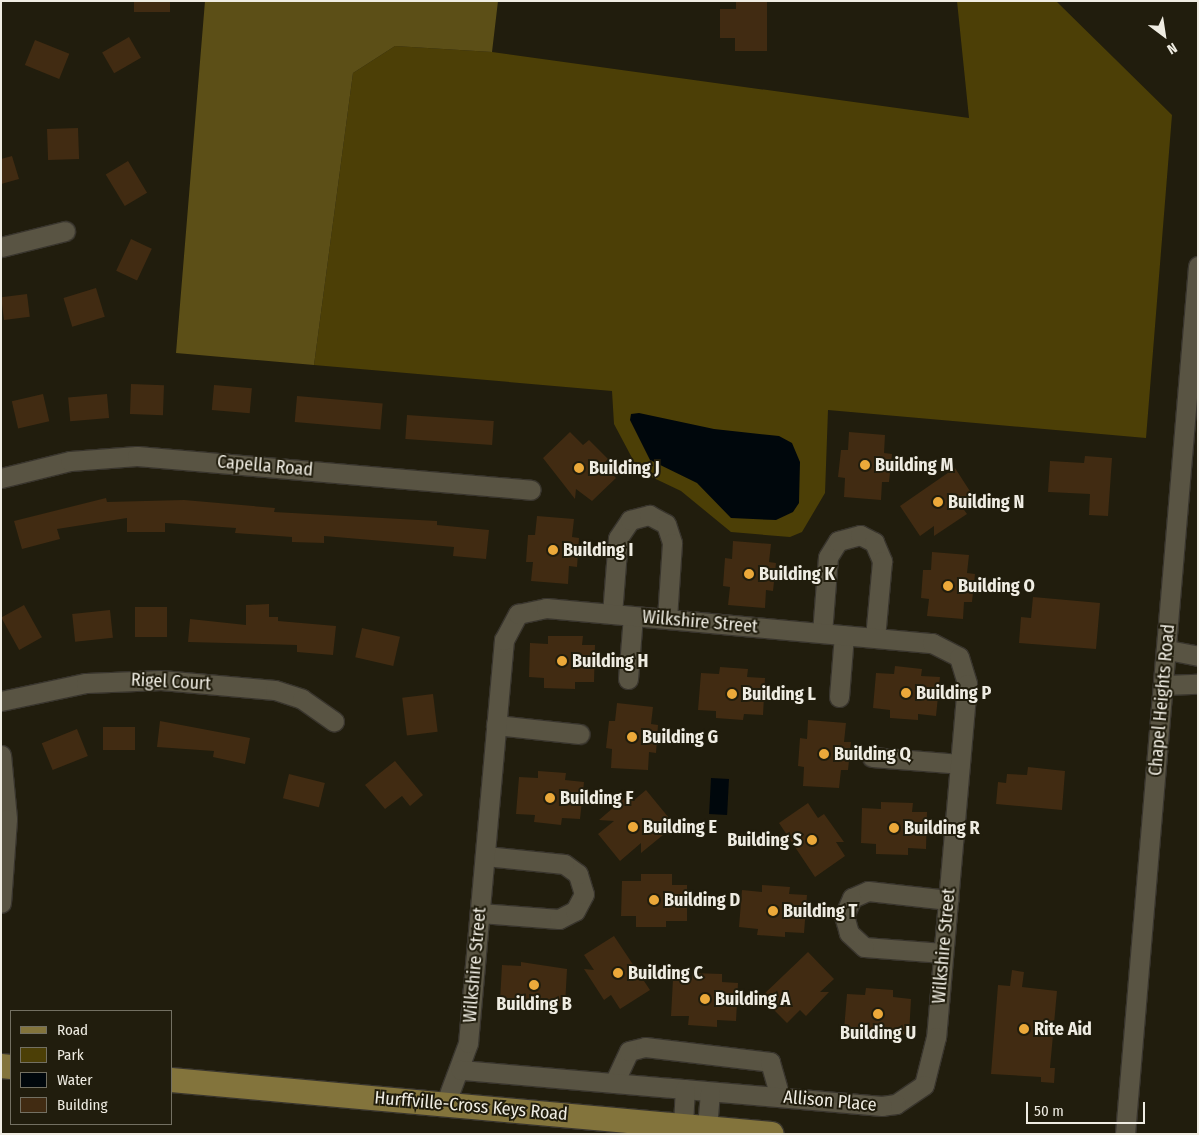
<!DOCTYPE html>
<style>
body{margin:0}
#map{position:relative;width:1199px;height:1135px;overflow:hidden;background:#211d0d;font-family:"Fira Sans Condensed",sans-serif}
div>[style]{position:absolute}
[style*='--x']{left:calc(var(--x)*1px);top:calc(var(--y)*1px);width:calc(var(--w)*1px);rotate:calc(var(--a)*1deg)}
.green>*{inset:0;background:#4c3f06}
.forest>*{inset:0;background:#5c4f17}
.water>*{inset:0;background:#00070c;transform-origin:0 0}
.building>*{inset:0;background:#412b12;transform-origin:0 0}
.roads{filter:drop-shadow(1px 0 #39352d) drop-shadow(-1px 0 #39352d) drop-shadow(0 1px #39352d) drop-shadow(0 -1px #39352d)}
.minor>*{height:19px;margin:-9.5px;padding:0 9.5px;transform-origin:9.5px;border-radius:9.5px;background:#595443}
.major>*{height:24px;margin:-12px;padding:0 12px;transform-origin:12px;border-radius:12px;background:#83743c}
.dots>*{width:14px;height:14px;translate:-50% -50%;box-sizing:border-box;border:2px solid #211d0d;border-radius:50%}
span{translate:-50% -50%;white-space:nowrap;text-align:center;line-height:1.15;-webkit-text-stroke:4px #211d0d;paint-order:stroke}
.poi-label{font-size:18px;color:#efece2;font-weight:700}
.left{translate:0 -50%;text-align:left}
.right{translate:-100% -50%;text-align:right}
.street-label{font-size:18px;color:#efece2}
.frame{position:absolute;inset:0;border:2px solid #efece2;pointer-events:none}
.legend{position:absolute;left:10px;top:1010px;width:162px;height:115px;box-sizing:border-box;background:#211d0d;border:1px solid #737062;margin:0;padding:6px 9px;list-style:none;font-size:15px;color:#efece2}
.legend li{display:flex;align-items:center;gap:10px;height:25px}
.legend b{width:25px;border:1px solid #737062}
.north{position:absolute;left:1139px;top:10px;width:50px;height:50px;-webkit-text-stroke:4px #211d0d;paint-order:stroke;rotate:149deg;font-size:14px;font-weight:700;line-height:20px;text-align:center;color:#efece2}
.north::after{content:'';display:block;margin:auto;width:18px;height:22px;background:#efece2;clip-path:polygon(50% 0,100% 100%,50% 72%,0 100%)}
.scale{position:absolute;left:1026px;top:1102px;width:119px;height:22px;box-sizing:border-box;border:2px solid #efece2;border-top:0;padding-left:6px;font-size:15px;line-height:18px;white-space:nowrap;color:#efece2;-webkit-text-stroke:4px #211d0d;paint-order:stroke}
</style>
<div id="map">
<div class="green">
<i style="clip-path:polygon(957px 1px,1056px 1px,1172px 115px,1146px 438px,828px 410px,825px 493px,802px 532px,790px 537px,731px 532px,681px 491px,639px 471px,614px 424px,612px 391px,314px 365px,353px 73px,395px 46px,492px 52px,969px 118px)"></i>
</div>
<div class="forest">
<i style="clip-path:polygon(205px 1px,498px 1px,492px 52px,395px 46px,353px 73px,314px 365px,176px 353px)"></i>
</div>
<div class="water">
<i style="clip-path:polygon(639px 413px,714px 429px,779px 436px,792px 443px,800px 462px,799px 503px,793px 512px,776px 520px,731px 518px,697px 483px,650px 460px,630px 420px,631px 414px)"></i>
<i style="left:711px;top:778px;width:18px;height:36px;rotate:3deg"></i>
</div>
<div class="building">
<i style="left:134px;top:1px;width:36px;height:11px"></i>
<i style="clip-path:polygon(736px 1px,767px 1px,767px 51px,735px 51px,735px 38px,720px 38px,720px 9px,736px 9px)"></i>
<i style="left:129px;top:37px;width:24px;height:31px;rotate:60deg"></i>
<i style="left:35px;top:40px;width:37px;height:27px;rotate:22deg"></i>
<i style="left:78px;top:128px;width:31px;height:31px;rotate:88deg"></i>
<i style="clip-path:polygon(12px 156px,19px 179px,1px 184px,1px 159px)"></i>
<i style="left:128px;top:161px;width:37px;height:26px;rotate:59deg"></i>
<i style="left:131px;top:239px;width:23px;height:35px;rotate:25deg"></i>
<i style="left:96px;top:288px;width:30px;height:34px;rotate:73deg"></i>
<i style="left:27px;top:294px;width:23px;height:26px;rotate:83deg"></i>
<i style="left:131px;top:384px;width:33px;height:30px;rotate:2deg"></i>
<i style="left:214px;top:385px;width:38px;height:25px;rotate:5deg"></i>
<i style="left:43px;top:394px;width:28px;height:32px;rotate:77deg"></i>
<i style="left:107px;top:394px;width:24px;height:39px;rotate:85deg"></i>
<i style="left:297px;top:396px;width:86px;height:26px;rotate:5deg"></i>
<i style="left:407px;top:415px;width:87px;height:24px;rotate:4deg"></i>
<i style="clip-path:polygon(570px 432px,583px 445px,589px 440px,608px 459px,603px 464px,616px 478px,592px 501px,576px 489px,575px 499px,543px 458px)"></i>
<i style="clip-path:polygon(849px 432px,885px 435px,884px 453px,892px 454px,889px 482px,882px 482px,881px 500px,844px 497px,845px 478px,838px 477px,841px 450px,848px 450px)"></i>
<i style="clip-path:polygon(1085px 456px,1112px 458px,1108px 516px,1089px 515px,1090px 494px,1048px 492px,1050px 461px,1084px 463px)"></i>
<i style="clip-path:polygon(955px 468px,975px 499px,962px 507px,967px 514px,934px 536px,934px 526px,920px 536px,900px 506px)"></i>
<i style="clip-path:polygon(106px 498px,107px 502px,184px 500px,275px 508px,274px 512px,437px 521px,437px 525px,489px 530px,486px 559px,453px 556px,454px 547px,324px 536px,324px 543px,292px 542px,292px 537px,235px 533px,236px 528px,165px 523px,165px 532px,127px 532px,127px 518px,57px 529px,60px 539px,22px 549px,14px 521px)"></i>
<i style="clip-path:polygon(537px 516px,574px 519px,572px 537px,579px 538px,577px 567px,569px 566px,568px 584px,531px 581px,533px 562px,526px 562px,528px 535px,535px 535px)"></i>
<i style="clip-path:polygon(733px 541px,771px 544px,769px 562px,776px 563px,773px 591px,766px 590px,765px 608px,728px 605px,730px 587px,723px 586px,725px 558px,732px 559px)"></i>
<i style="clip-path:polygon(932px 552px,969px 555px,967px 573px,975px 574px,972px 602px,964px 602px,963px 619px,927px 616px,929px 599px,921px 598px,923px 570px,931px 570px)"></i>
<i style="clip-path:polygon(1033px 597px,1100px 603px,1096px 649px,1019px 643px,1021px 617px,1031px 618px)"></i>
<i style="clip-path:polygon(269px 604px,269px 617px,278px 617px,278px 621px,336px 626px,333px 655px,297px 652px,297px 645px,188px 642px,190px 619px,246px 625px,246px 605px)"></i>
<i style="left:24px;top:605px;width:37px;height:26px;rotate:61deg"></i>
<i style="left:135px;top:607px;width:32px;height:30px"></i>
<i style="left:110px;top:610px;width:28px;height:38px;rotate:84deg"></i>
<i style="left:362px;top:628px;width:39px;height:30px;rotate:13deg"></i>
<i style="clip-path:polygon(548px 636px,583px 636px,582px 645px,595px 645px,594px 682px,575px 682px,575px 689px,544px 688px,544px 678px,529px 677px,530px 643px,548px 644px)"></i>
<i style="clip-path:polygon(895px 666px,922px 669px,921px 676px,940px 677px,936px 716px,918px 714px,918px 720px,890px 718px,890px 710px,873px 708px,876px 673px,894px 674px)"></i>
<i style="clip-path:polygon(720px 667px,748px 669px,747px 677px,765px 678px,763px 715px,744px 714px,743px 720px,716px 718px,716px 711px,698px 710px,701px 673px,719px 674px)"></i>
<i style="left:433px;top:694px;width:38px;height:31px;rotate:83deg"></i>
<i style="clip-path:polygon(617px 703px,653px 707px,651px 724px,658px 725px,656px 753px,649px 752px,648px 770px,611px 768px,612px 749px,606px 748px,609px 721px,615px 721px)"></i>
<i style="clip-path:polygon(808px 720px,846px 723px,844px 742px,851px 742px,848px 770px,841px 770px,839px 788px,803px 786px,804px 767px,798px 766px,800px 738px,807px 739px)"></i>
<i style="clip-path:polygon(160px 721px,250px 738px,245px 764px,213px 757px,214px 751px,157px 747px)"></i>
<i style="left:103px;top:727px;width:32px;height:23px"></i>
<i style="left:77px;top:729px;width:29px;height:38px;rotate:68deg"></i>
<i style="clip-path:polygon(395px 761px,423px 795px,410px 806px,402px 796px,385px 809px,365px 785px)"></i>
<i style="clip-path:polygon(1028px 767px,1065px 771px,1062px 810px,996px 804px,998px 782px,1006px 783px,1007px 774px,1027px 775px)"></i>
<i style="clip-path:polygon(538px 771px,566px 773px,565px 780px,584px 782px,580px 819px,562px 818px,561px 825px,534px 822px,535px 815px,516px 814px,519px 777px,538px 778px)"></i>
<i style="left:289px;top:774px;width:37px;height:25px;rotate:14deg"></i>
<i style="clip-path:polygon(646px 790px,669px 818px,657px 828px,663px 835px,641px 853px,641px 843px,620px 861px,598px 834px,614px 821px,599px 820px,628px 795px,633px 801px)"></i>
<i style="clip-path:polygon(881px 802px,913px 803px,912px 812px,927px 812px,926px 849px,908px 848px,908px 855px,876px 854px,876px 844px,861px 843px,862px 808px,881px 809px)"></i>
<i style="clip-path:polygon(808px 803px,818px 818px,824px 814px,844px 842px,836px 842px,845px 856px,815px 877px,779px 823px)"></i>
<i style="clip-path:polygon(641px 874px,672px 874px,672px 885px,687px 885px,687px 921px,666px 921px,666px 927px,636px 927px,636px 916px,621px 916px,622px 881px,641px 881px)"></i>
<i style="clip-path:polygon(762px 885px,790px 887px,789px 894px,807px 895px,804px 933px,785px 932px,785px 937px,757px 935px,758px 929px,739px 927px,742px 890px,762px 892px)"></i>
<i style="clip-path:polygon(614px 936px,650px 990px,620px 1009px,611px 995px,604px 1000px,584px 969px,594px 970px,584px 955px)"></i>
<i style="clip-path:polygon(808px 952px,834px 979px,820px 992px,829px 992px,806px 1016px,800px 1010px,787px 1023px,761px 997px)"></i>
<i style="clip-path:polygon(521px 962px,567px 969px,565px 1006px,549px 1006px,548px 1012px,513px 1010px,513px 1002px,500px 1001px,502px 965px,521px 966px)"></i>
<i style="clip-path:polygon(1012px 970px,1024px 972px,1022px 987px,1057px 991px,1050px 1068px,1055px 1068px,1054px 1083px,1041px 1082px,1041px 1077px,991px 1074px,998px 985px,1010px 986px)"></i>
<i style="clip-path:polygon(692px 973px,722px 974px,722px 982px,738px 983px,736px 1021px,717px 1020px,717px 1027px,688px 1025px,689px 1016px,671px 1016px,673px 979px,692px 980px)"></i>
<i style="clip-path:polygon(866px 988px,893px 990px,893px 997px,911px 999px,909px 1035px,890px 1033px,889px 1041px,861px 1039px,862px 1031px,844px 1030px,847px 994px,865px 995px)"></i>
</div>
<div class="roads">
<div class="minor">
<i style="--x:1;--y:247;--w:66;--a:-14"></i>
<i style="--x:1;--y:478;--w:71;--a:-13.8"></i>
<i style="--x:70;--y:461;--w:67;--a:-4.3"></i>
<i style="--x:137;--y:456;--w:395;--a:4.9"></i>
<i style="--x:612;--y:614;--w:76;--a:-85.5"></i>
<i style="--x:618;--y:538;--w:22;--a:-56"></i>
<i style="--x:630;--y:520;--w:20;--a:-15"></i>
<i style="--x:649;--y:515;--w:19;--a:28"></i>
<i style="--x:666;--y:524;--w:20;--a:72"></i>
<i style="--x:672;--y:543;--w:76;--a:93.8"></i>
<i style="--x:822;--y:633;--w:76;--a:-85.5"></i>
<i style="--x:828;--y:557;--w:19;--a:-58"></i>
<i style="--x:838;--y:541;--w:23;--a:-15"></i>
<i style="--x:860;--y:535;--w:16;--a:27"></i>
<i style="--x:874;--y:542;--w:21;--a:67"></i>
<i style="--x:882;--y:561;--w:77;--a:95.2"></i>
<i style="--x:1168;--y:650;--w:31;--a:11"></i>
<i style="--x:628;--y:679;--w:63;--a:-85.5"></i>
<i style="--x:1164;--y:685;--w:34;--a:-2"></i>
<i style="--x:839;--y:697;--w:62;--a:-85.4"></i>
<i style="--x:1;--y:701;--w:87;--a:-12"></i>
<i style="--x:86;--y:683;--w:75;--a:-2.3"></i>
<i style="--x:161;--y:680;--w:114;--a:5"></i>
<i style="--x:275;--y:690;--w:28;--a:18"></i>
<i style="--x:302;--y:699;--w:39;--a:35"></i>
<i style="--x:496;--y:725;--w:84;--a:6.1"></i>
<i style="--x:1;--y:755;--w:64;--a:84.6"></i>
<i style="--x:7;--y:819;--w:84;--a:94.1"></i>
<i style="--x:872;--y:757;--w:88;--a:4.5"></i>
<i style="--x:480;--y:913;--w:79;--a:4.3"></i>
<i style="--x:559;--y:919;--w:18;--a:-27"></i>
<i style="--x:575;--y:911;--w:19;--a:-62"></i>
<i style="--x:584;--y:894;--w:21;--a:-107"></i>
<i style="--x:578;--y:874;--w:17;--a:-144"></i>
<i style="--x:564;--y:864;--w:79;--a:-174.2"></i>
<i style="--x:943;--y:953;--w:79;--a:-175.7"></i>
<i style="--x:864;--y:947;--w:21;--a:-137"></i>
<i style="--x:849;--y:933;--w:18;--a:-106"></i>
<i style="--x:844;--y:916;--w:20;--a:-66"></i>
<i style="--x:852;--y:898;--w:17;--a:-24"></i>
<i style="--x:868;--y:891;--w:81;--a:6.4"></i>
<i style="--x:614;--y:1083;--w:35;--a:-65"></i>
<i style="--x:629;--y:1051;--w:16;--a:-14"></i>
<i style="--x:645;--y:1047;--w:126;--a:6.8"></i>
<i style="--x:770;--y:1062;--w:36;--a:74"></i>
<i style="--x:445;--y:1105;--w:66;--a:-69.6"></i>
<i style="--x:468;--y:1043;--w:405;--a:-84.9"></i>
<i style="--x:504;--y:640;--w:30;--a:-62"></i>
<i style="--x:518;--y:614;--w:29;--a:-12"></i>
<i style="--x:546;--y:608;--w:388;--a:5.2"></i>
<i style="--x:932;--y:643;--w:30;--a:27"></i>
<i style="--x:959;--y:657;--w:28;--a:73"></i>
<i style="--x:967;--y:684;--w:354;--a:95"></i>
<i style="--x:936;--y:1037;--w:49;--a:104"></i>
<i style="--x:924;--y:1085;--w:34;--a:146"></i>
<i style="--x:896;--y:1104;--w:14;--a:172"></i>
<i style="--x:882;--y:1106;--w:423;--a:-175.1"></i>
<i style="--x:683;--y:1125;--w:36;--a:-87"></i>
<i style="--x:707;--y:1127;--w:35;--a:-85"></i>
<i style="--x:1125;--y:1134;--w:871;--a:-85.19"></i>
</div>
<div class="major">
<i style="--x:1;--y:1066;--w:10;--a:6"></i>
<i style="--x:171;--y:1080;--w:603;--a:5.13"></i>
</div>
</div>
<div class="dots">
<i style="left:865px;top:465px;background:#eca93a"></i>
<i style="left:579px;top:468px;background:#eca93a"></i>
<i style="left:938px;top:502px;background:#eca93a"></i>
<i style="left:553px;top:550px;background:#eca93a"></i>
<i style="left:749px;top:574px;background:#eca93a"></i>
<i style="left:948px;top:586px;background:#eca93a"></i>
<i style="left:562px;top:661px;background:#eca93a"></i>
<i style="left:906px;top:693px;background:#eca93a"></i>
<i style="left:732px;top:694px;background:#eca93a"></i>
<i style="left:632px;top:737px;background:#eca93a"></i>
<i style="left:824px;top:754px;background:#eca93a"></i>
<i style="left:550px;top:798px;background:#eca93a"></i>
<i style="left:633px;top:827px;background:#eca93a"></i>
<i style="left:894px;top:828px;background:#eca93a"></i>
<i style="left:812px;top:840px;background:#eca93a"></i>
<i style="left:654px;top:900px;background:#eca93a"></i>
<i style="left:773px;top:911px;background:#eca93a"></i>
<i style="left:618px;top:973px;background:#eca93a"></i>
<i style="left:534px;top:985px;background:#eca93a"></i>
<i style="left:705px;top:999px;background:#eca93a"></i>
<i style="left:878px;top:1014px;background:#eca93a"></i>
<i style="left:1024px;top:1029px;background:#eca93a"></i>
</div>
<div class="poi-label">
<span class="left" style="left:875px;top:465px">Building M</span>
<span class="left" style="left:589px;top:468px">Building J</span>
<span class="left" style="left:948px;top:502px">Building N</span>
<span class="left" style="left:563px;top:550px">Building I</span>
<span class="left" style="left:759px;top:574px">Building K</span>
<span class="left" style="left:958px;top:586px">Building O</span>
<span class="left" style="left:572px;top:661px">Building H</span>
<span class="left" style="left:916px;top:693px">Building P</span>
<span class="left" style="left:742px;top:694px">Building L</span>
<span class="left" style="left:642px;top:737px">Building G</span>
<span class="left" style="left:834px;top:754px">Building Q</span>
<span class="left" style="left:560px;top:798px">Building F</span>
<span class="left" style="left:643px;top:827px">Building E</span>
<span class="left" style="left:904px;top:828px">Building R</span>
<span class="right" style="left:802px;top:840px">Building S</span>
<span class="left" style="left:664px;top:900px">Building D</span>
<span class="left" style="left:783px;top:911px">Building T</span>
<span class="left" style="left:628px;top:973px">Building C</span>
<span class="left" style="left:715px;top:999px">Building A</span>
<span style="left:534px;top:1004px">Building B</span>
<span class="left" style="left:1034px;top:1029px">Rite Aid</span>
<span style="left:878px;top:1033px">Building U</span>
</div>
<div class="street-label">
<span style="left:265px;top:466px;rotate:5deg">Capella Road</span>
<span style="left:700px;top:622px;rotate:5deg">Wilkshire Street</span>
<span style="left:171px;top:682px;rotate:3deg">Rigel Court</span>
<span style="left:1162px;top:700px;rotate:-85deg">Chapel Heights Road</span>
<span style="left:944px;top:946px;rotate:-85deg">Wilkshire Street</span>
<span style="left:475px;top:965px;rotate:-85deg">Wilkshire Street</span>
<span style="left:830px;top:1101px;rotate:5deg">Allison Place</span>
<span style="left:471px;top:1106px;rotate:5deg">Hurffville-Cross Keys Road</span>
</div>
<div class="frame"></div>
<ul class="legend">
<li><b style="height:6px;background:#83743c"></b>Road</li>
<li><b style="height:14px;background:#4c3f06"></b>Park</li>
<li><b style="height:14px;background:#00070c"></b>Water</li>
<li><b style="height:14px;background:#412b12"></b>Building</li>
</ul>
<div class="north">N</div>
<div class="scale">50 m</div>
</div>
